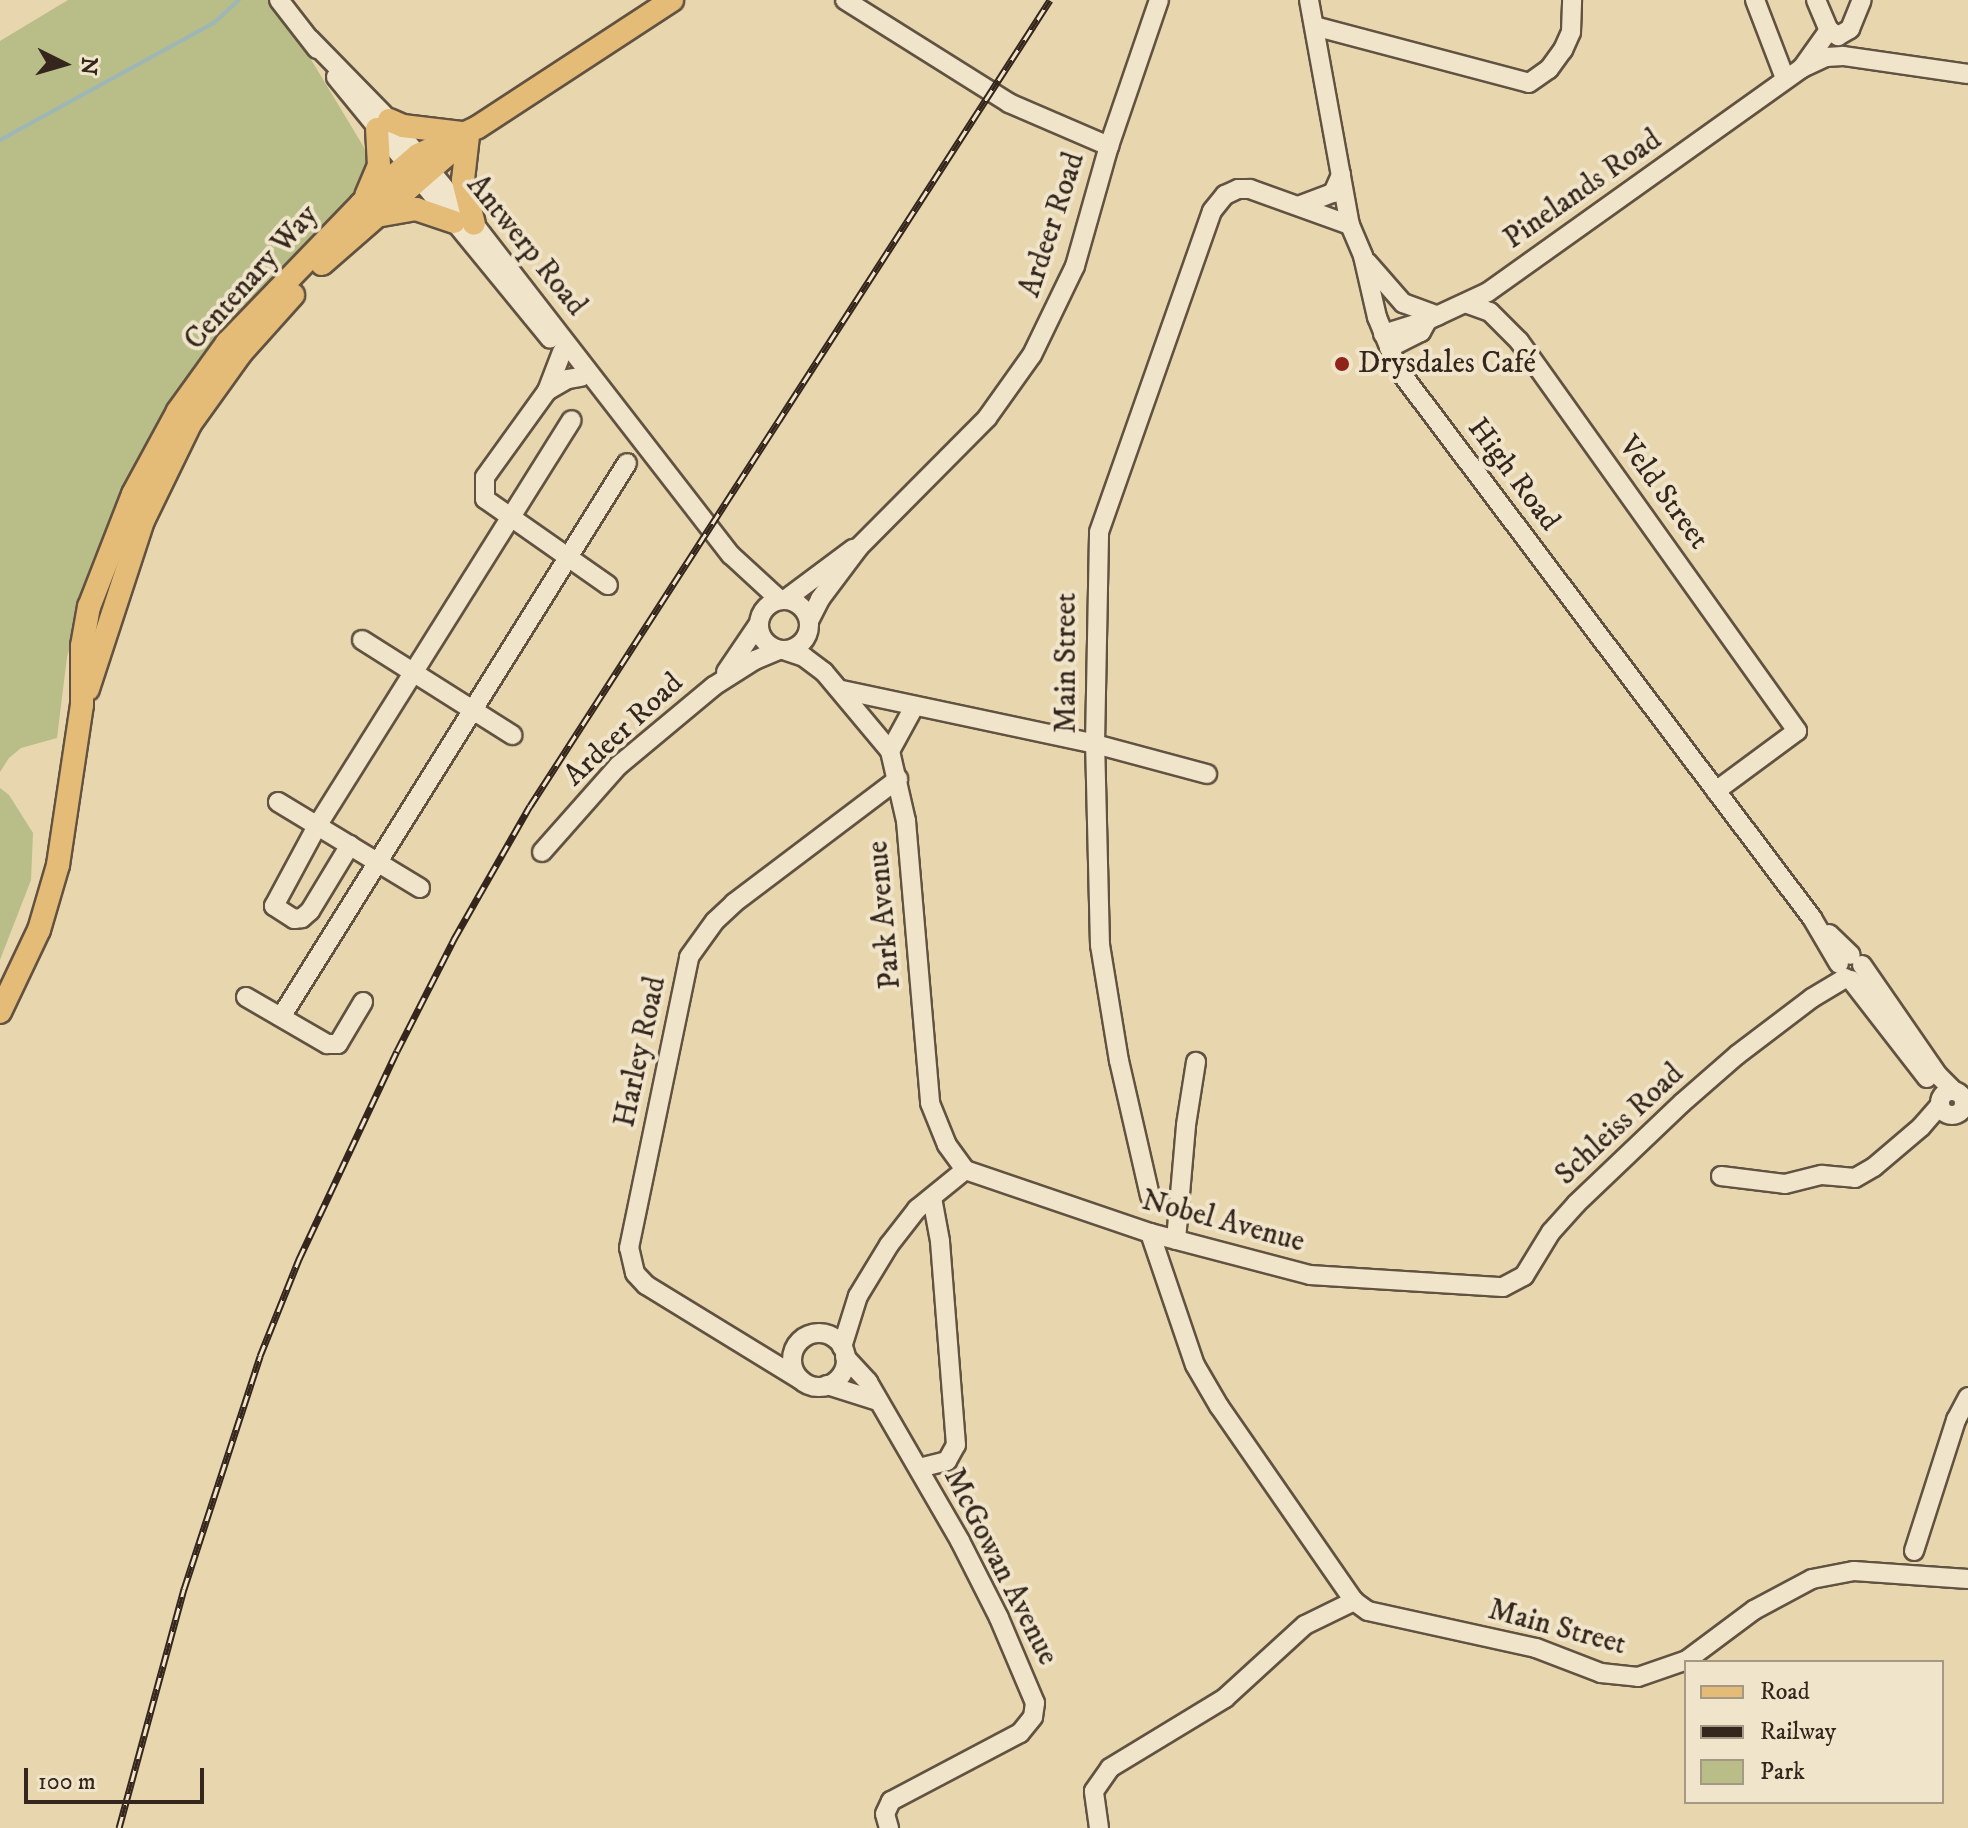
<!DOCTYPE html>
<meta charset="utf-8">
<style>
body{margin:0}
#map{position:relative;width:1968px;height:1828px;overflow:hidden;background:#e8d6ae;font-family:"IM FELL DW Pica",serif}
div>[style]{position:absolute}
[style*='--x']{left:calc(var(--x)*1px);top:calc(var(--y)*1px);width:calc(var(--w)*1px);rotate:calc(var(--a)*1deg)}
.green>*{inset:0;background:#b9bd88}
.stream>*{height:4px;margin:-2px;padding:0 2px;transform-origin:2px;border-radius:2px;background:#9db6b6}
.roads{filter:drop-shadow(2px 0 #615241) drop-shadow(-2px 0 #615241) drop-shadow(0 2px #615241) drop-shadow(0 -2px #615241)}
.minor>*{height:18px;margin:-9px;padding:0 9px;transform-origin:9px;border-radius:9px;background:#f0e4ca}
.minor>.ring{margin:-9px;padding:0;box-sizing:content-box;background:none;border:18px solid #f0e4ca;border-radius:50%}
.major>*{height:22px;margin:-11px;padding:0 11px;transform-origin:11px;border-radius:11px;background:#e4bb77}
.rail>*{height:7px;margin-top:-3.5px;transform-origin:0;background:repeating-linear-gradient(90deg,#f0e4ca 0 12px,#34261d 0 24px);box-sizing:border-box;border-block:2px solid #34261d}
.dots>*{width:22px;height:22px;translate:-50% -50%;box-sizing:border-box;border:4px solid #f0e4ca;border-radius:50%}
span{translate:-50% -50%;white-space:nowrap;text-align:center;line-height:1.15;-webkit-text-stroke:8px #f0e4ca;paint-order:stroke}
.street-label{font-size:30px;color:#34261d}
.poi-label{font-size:30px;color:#34261d}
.left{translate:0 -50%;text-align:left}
.legend{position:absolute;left:1684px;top:1660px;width:260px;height:144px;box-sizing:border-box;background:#f0e4ca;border:2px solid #a59885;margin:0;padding:10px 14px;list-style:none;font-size:24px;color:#34261d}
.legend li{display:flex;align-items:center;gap:16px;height:40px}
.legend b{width:40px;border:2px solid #a59885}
.north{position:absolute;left:24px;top:24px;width:80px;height:80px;-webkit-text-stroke:6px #f0e4ca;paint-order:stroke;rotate:95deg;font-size:22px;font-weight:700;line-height:32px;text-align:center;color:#34261d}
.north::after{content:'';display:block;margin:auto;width:28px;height:36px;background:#34261d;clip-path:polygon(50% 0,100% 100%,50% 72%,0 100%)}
.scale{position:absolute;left:24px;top:1768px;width:180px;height:36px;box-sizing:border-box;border:4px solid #34261d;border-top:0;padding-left:10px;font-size:24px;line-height:28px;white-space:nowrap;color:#34261d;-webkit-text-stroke:6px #f0e4ca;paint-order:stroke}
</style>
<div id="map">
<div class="green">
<i style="clip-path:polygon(68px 0,271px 0,289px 23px,371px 159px,362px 188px,127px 484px,103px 536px,67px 657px,57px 738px,21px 748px,9px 758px,0 772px,0 41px)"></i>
<i style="clip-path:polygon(0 788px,9px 795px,33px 833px,31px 880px,0 960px)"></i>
</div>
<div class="stream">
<i style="--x:0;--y:140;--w:244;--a:-28.7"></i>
<i style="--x:214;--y:23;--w:34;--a:-43"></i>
</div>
<div class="roads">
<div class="minor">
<i style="--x:279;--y:0;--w:62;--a:52.2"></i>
<i style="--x:845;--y:0;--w:194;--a:32.1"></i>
<i style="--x:1009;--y:103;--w:109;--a:23.3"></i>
<i style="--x:1309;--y:0;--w:229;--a:79.7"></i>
<i style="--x:1350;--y:225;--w:34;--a:67"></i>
<i style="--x:1363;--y:256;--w:63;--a:77.1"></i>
<i style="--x:1377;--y:317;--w:56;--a:68"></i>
<i style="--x:1398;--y:369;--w:688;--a:52.98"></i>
<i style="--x:1812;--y:918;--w:53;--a:59.6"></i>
<i style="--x:1755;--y:0;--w:84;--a:69"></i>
<i style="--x:1816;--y:0;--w:33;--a:67"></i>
<i style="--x:1829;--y:30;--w:11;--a:34"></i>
<i style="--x:1838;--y:36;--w:14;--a:-30"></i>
<i style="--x:1850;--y:29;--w:31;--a:-68"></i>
<i style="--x:1314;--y:26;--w:222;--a:14.8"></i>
<i style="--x:1529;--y:83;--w:24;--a:-35"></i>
<i style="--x:1549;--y:69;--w:24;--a:-54"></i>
<i style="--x:1563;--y:50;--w:20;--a:-66"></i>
<i style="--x:1571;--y:32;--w:32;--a:-88"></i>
<i style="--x:310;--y:39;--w:113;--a:45.7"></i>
<i style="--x:389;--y:120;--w:134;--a:50.7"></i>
<i style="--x:474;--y:224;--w:419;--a:52.2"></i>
<i style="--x:731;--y:555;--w:67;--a:42.6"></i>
<i style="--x:1802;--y:68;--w:47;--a:-54.6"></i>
<i style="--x:336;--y:77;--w:338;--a:50.7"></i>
<i style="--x:1301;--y:205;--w:34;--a:-21"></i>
<i style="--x:1333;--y:193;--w:20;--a:-66"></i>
<i style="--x:1367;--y:262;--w:55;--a:48.7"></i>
<i style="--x:1403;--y:303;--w:37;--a:20"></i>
<i style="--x:1468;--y:304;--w:23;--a:20"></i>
<i style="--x:1490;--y:312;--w:41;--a:45"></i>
<i style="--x:1519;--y:341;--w:479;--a:54.5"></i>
<i style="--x:1797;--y:731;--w:101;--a:143.5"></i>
<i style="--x:1383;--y:334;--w:47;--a:-17.3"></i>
<i style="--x:1428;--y:320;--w:66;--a:-25"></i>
<i style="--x:1488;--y:292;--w:386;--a:-35.5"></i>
<i style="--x:1802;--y:68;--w:26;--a:-25"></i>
<i style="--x:1826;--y:57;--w:17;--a:-3"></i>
<i style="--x:1843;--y:56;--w:126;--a:8.2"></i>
<i style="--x:1389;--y:348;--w:36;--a:-27"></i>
<i style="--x:1421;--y:332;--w:10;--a:-61"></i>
<i style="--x:562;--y:352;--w:42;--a:111"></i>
<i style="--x:547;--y:391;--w:106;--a:125.8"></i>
<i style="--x:485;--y:477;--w:22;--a:90"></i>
<i style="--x:485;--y:499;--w:150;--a:35"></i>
<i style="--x:547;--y:391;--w:24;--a:-30"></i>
<i style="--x:568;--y:379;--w:13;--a:-9"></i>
<i style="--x:786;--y:599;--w:84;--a:-36.7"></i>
<i class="ring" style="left:759px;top:600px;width:32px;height:32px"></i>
<i style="--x:809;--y:621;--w:25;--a:-63"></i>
<i style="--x:820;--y:599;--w:65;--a:-53.1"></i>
<i style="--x:859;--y:547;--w:182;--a:-45.2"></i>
<i style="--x:987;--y:418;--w:77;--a:-54.5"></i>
<i style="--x:1032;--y:355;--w:99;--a:-64.2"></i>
<i style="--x:1075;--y:266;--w:125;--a:-74.2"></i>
<i style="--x:1109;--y:146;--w:154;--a:-71.1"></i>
<i style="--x:362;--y:640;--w:178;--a:32.3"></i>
<i style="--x:786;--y:651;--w:19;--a:18"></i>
<i style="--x:804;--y:657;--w:25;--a:37"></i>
<i style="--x:824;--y:672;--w:103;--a:50.1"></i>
<i style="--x:890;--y:751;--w:72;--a:77.1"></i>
<i style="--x:906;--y:821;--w:283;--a:85.1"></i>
<i style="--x:930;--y:1103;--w:45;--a:68"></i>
<i style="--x:947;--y:1145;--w:31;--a:54"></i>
<i style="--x:726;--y:672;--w:57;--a:-55.8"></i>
<i style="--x:842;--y:690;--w:259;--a:12"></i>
<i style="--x:1095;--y:744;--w:116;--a:15"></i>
<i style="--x:890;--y:751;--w:50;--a:-61.4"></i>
<i style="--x:278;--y:802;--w:166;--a:31.2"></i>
<i style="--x:350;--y:845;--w:77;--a:121.2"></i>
<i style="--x:310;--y:911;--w:11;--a:139"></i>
<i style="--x:302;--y:918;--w:8;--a:173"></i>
<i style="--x:294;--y:919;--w:24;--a:-147"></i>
<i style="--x:274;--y:906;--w:91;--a:-61.7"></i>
<i style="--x:317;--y:826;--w:479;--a:-57.9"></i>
<i style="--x:542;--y:852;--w:115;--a:-48.5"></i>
<i style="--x:618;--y:766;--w:125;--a:-39.8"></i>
<i style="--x:714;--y:686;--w:49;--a:-32.4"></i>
<i style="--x:755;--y:660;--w:26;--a:-23"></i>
<i style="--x:1829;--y:934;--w:30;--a:44"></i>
<i style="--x:1862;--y:965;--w:134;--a:55.4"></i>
<i style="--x:1938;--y:1075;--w:23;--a:45"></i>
<i style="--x:1851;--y:980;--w:124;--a:52.2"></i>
<i style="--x:246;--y:997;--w:94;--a:30.1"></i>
<i style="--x:327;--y:1044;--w:11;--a:0"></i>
<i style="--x:338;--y:1044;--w:49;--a:-59.2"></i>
<i style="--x:281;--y:1017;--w:653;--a:-58.01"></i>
<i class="ring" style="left:1940px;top:1091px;width:6px;height:6px"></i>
<i style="--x:965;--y:1170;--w:195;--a:18.8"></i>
<i style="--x:1150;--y:1233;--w:165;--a:14.7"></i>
<i style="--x:1310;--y:1275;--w:193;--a:3.6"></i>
<i style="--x:1503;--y:1287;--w:24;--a:-28"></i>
<i style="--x:1524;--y:1276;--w:52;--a:-58.5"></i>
<i style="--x:1551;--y:1232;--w:38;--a:-48"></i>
<i style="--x:1576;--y:1204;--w:146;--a:-43.6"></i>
<i style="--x:1682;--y:1103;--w:73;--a:-41.1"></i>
<i style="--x:1737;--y:1055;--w:94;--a:-37.2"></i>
<i style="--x:1812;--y:998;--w:39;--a:-31"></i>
<i style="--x:1721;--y:1176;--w:64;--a:7.1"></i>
<i style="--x:1785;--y:1184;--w:38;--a:-14"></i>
<i style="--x:1822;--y:1175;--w:33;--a:5"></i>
<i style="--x:1855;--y:1178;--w:22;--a:-30"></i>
<i style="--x:1874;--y:1167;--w:62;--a:-40.4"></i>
<i style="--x:1921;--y:1127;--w:29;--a:-49"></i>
<i style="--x:1150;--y:1196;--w:139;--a:-102.9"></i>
<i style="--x:1119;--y:1061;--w:118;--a:-99.3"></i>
<i style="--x:1100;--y:945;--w:201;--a:-91.4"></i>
<i style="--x:1095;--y:744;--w:212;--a:-88.9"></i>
<i style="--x:1099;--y:532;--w:340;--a:-70.6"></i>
<i style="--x:1212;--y:211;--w:21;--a:-51"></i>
<i style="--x:1225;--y:195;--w:14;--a:-25"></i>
<i style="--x:1238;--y:189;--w:12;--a:0"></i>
<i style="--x:1250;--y:189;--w:106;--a:19.8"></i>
<i style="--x:1150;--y:1233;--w:139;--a:71.2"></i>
<i style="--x:1195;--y:1365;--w:48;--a:59.7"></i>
<i style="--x:1219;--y:1406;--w:237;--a:55.3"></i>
<i style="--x:1354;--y:1601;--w:17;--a:36"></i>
<i style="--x:1368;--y:1611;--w:172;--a:12.4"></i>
<i style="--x:1536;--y:1648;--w:70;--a:21"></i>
<i style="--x:1601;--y:1673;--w:37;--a:6"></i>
<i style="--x:1638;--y:1677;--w:52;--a:-19.1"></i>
<i style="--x:1687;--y:1660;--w:84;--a:-36.7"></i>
<i style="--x:1754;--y:1610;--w:66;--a:-28.1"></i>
<i style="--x:1812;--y:1579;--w:43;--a:-10.8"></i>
<i style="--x:1854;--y:1571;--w:114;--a:4"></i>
<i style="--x:1176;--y:1240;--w:115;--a:-85"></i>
<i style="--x:1186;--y:1125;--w:64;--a:-81"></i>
<i class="ring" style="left:792px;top:1333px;width:36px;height:36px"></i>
<i style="--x:842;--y:1347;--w:53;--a:-72.6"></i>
<i style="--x:858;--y:1296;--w:60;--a:-58.7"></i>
<i style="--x:889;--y:1245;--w:46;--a:-52.1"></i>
<i style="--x:917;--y:1209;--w:62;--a:-39.1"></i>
<i style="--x:845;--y:1357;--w:34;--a:47"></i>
<i style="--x:868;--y:1382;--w:184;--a:59.9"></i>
<i style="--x:960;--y:1541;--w:86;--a:63.1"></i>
<i style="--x:999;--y:1618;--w:92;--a:67"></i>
<i style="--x:1035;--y:1703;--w:14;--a:98"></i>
<i style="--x:1033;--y:1717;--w:21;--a:129"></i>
<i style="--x:1020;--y:1733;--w:146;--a:152.2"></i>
<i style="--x:891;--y:1801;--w:14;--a:115"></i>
<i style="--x:885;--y:1814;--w:15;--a:74"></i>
<i style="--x:801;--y:1380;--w:182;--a:-148.5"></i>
<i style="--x:646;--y:1285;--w:16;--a:-133"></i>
<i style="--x:635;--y:1273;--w:26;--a:-103"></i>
<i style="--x:629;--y:1248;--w:297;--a:-78.3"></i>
<i style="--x:689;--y:957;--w:44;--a:-54.2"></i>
<i style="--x:715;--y:921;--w:26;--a:-43"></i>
<i style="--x:734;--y:903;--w:206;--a:-37.1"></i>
<i style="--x:827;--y:1385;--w:53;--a:17.4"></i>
<i style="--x:919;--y:1468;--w:29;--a:-14"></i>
<i style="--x:947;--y:1461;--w:18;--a:-61"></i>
<i style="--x:956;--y:1445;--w:205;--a:-94.5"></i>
<i style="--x:940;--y:1241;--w:44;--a:-100.5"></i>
<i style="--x:1914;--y:1551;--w:138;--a:-72.2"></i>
<i style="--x:1956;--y:1420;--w:26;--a:-62"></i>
<i style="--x:1099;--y:1828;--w:37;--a:-98"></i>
<i style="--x:1094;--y:1791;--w:28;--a:-55"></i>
<i style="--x:1110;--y:1768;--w:135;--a:-31.3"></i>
<i style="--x:1225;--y:1698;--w:108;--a:-42.4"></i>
<i style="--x:1305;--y:1625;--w:55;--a:-26.1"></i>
</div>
<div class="major">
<i style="--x:389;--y:120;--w:15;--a:23"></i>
<i style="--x:403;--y:126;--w:59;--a:6.8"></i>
<i style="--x:468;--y:136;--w:44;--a:96.5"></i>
<i style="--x:463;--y:180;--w:45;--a:76"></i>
<i style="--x:366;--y:196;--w:33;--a:-67"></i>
<i style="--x:379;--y:166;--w:37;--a:-93"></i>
<i style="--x:382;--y:215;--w:35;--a:-10"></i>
<i style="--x:416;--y:209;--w:40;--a:18.9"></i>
<i style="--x:322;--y:264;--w:186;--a:-41.1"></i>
<i style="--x:88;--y:689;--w:177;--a:-71.9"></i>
<i style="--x:143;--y:521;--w:108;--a:-64.1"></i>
<i style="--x:190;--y:424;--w:87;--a:-54.3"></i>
<i style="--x:241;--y:353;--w:78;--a:-48.1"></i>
<i style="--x:0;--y:1012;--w:91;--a:-64.6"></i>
<i style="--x:39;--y:930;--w:68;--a:-73.7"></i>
<i style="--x:58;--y:865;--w:162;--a:-81.5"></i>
<i style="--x:82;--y:705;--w:59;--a:-90"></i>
<i style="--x:82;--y:646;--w:40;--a:-80"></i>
<i style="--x:89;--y:607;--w:121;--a:-68.7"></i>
<i style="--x:133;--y:494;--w:94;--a:-61.5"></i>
<i style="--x:178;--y:411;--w:84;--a:-54.2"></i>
<i style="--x:227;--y:343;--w:193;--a:-46"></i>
<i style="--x:361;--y:204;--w:75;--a:-40.7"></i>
<i style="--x:418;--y:155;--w:66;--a:-25"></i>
<i style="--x:478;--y:127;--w:232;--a:-33.2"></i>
</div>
</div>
<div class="rail">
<i style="--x:119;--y:1828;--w:248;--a:-74.8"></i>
<i style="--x:184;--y:1589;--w:245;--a:-71.9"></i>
<i style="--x:260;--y:1356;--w:105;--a:-68.1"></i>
<i style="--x:299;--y:1259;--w:230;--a:-64.8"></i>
<i style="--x:397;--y:1051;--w:126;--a:-63"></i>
<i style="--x:454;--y:939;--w:153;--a:-60.3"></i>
<i style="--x:530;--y:806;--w:959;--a:-57.17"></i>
</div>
<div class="dots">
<i style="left:1342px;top:364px;background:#8f2418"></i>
</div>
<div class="street-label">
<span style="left:1583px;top:190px;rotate:-35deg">Pinelands Road</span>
<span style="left:1053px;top:225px;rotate:-72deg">Ardeer Road</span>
<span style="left:526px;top:246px;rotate:51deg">Antwerp Road</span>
<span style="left:252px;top:278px;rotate:-48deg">Centenary Way</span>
<span style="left:1513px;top:475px;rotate:53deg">High Road</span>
<span style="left:1663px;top:493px;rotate:54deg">Veld Street</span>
<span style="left:1067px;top:663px;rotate:-90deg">Main Street</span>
<span style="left:624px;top:730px;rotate:-43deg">Ardeer Road</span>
<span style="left:885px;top:915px;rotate:-95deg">Park Avenue</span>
<span style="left:641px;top:1052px;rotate:-78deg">Harley Road</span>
<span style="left:1620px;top:1125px;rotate:-43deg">Schleiss Road</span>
<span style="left:1223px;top:1222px;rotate:15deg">Nobel Avenue</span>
<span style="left:1000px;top:1567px;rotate:63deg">McGowan Avenue</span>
<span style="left:1557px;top:1628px;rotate:15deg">Main Street</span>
</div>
<div class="poi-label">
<span class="left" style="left:1358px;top:364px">Drysdales Café</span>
</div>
<ul class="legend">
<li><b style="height:10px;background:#e4bb77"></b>Road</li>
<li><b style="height:10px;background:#34261d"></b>Railway</li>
<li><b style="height:22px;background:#b9bd88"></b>Park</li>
</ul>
<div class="north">N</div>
<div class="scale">100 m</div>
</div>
